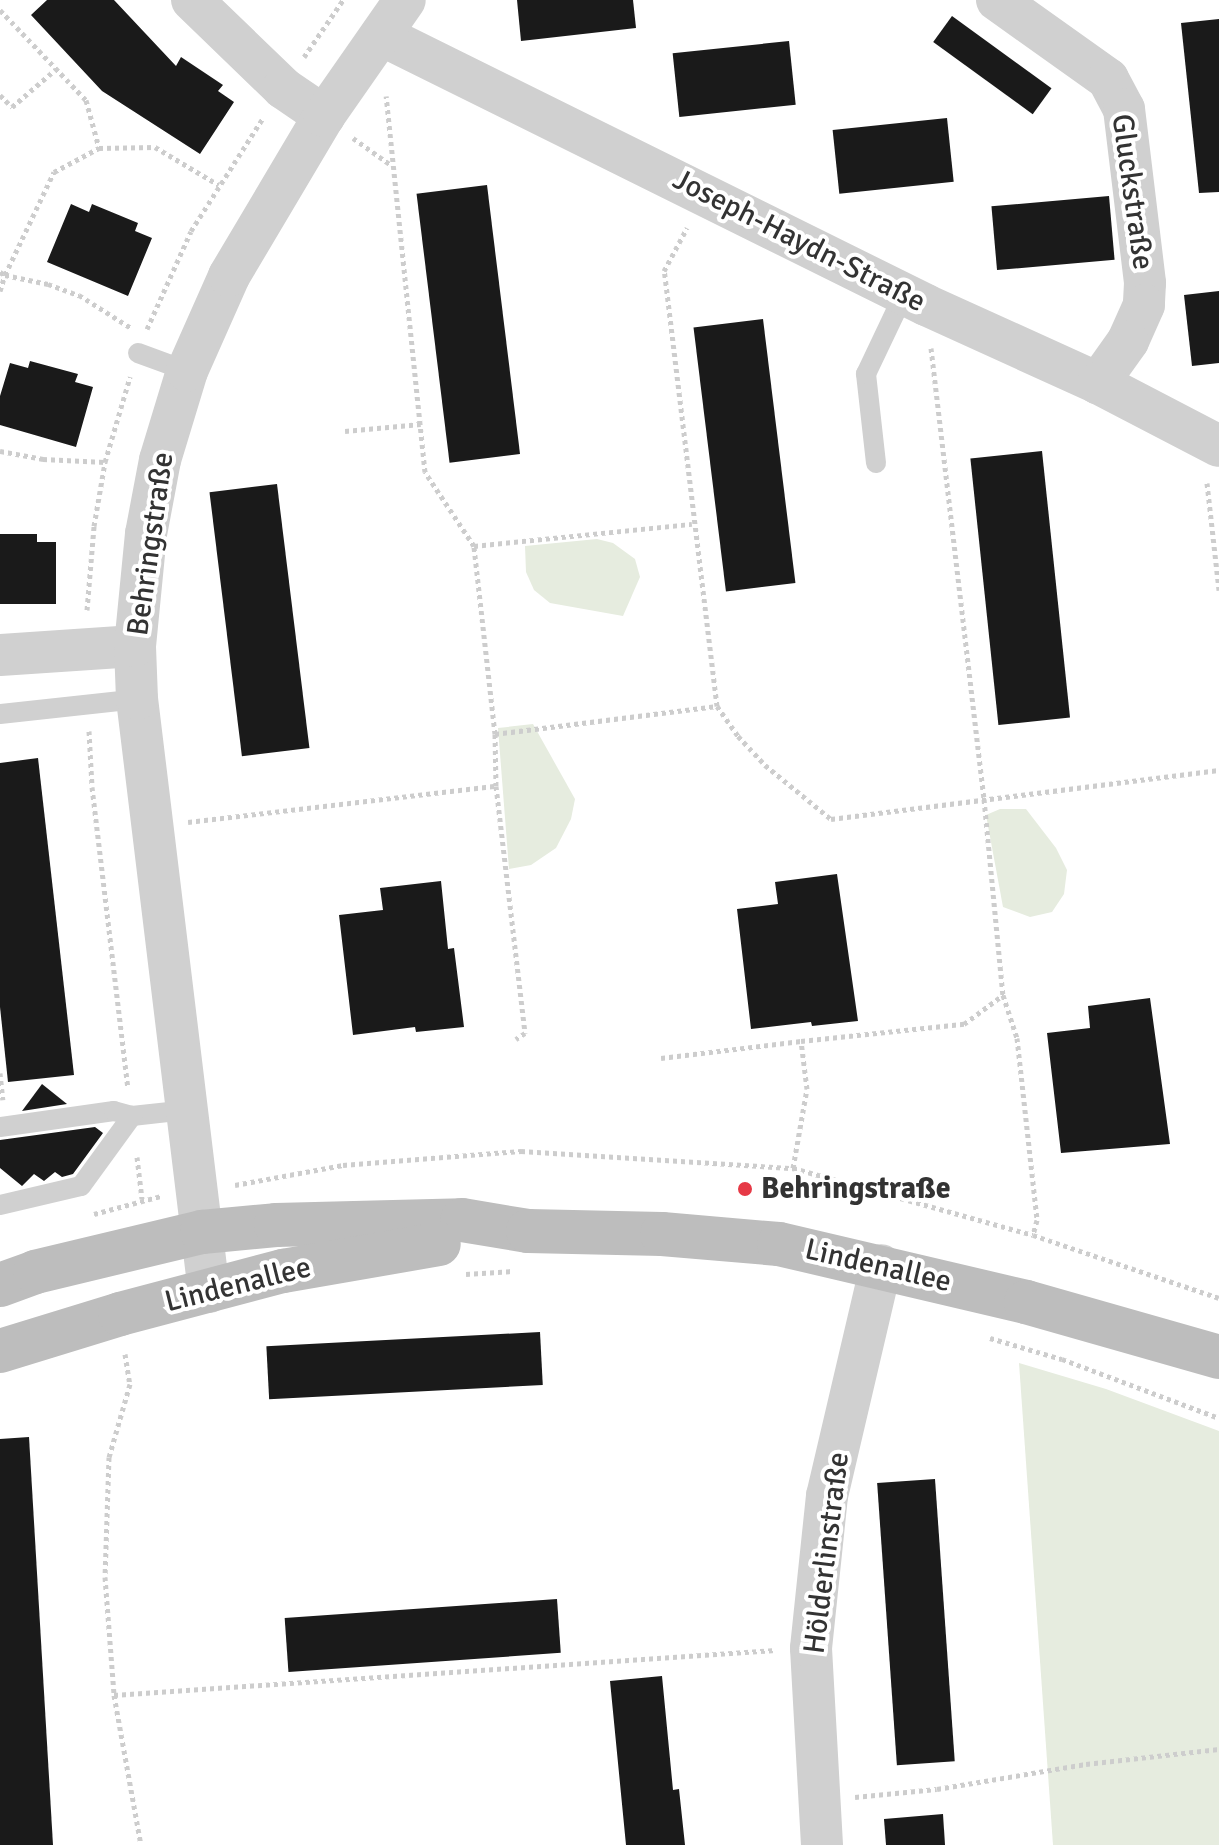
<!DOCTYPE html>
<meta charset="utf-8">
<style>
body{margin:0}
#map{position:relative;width:1219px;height:1845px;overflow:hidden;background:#fff;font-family:Signika,sans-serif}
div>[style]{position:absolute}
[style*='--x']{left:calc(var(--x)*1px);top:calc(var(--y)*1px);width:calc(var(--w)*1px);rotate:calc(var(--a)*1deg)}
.green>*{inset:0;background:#e6ecdf}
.building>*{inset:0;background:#1a1a1a;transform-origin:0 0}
.path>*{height:5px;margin-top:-2.5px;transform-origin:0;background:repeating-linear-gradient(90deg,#cdcdcd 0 4px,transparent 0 8px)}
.lane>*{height:20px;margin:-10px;padding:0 10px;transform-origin:10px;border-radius:10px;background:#d0d0d0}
.street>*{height:42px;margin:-21px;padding:0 21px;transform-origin:21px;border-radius:21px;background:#d0d0d0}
.secondary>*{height:44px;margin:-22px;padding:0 22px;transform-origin:22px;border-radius:22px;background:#bdbdbd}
.dots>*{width:22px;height:22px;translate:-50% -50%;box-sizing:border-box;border:4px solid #fff;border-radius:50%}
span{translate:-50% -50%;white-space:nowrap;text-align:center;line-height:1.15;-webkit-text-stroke:8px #fff;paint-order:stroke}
.street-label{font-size:30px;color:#333}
.poi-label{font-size:30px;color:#333;font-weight:700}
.left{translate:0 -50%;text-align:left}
</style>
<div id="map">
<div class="green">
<i style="clip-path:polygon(597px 539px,613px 543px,635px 559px,640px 577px,623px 616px,550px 603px,534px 590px,526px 572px,525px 546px)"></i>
<i style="clip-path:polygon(533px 724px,575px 799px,571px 819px,556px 848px,531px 865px,509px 869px,498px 728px)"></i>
<i style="clip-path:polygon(1000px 809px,1026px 809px,1056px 848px,1067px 870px,1064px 894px,1052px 912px,1030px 917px,1003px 907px,986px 815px)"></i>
<i style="clip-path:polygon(1019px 1363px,1106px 1389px,1219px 1431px,1219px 1845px,1053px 1845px)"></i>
</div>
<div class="building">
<i style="clip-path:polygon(47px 0,114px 0,176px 66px,181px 57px,223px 85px,218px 91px,234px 102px,200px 154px,102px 91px,31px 15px)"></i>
<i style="clip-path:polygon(517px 0,633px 0,636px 28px,521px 41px)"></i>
<i style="left:952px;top:16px;width:123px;height:32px;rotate:36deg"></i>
<i style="clip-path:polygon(1219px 19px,1219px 192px,1199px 193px,1181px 23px)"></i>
<i style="left:789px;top:41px;width:64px;height:117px;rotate:84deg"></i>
<i style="left:947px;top:118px;width:64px;height:115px;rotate:84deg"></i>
<i style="left:487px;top:185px;width:271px;height:71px;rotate:83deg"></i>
<i style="left:1109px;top:196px;width:64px;height:118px;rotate:85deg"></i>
<i style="clip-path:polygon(71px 204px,89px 212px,92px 204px,138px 223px,135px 231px,152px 238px,128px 296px,47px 262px)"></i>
<i style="clip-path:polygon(1219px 291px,1219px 363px,1192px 366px,1184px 295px)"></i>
<i style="left:763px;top:319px;width:266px;height:70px;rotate:83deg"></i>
<i style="clip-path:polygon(30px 361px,78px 374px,75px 382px,93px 387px,76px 447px,0 425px,0 396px,10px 363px,28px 368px)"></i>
<i style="left:1042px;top:451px;width:268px;height:72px;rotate:84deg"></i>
<i style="left:277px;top:484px;width:266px;height:68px;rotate:83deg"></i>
<i style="clip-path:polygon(0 534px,37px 534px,37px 542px,56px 542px,56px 604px,0 604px)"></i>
<i style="clip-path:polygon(38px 758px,74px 1075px,8px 1082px,0 1007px,0 763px)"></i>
<i style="clip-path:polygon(837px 874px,858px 1021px,812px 1026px,811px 1022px,751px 1029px,737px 909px,778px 904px,775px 882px)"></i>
<i style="clip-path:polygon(441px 881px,448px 949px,454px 948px,464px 1027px,416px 1032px,415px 1027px,353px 1035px,339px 915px,383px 910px,380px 888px)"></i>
<i style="clip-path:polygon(1150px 998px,1170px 1144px,1061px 1153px,1047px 1033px,1090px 1028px,1088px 1006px)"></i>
<i style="clip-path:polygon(42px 1084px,67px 1104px,22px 1111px)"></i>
<i style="clip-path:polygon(95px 1127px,103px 1133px,73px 1174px,62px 1177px,55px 1172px,44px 1181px,34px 1174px,22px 1186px,0 1168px,0 1140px)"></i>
<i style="left:540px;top:1332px;width:53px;height:274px;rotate:87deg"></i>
<i style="clip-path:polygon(29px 1437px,53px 1845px,0 1845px,0 1439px)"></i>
<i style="left:935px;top:1479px;width:283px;height:58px;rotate:86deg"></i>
<i style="left:557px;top:1599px;width:54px;height:273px;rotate:86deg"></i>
<i style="clip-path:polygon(662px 1676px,673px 1790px,679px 1789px,685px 1845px,626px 1845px,610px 1681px)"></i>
<i style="clip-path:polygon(943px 1814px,945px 1845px,886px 1845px,884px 1819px)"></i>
</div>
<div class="path">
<i style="--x:0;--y:10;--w:124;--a:46.3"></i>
<i style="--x:86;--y:100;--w:50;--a:74.8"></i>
<i style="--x:304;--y:57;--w:69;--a:-55.6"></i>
<i style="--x:0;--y:95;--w:17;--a:45"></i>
<i style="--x:12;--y:107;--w:58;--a:-40.8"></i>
<i style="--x:353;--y:138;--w:47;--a:35.4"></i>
<i style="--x:0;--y:272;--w:6;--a:31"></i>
<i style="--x:5;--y:275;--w:114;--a:-64.6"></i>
<i style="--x:54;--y:172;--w:51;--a:-28.1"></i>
<i style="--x:99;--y:148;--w:56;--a:-1"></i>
<i style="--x:155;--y:147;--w:74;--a:30.7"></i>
<i style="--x:0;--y:291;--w:17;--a:-73"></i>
<i style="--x:5;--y:275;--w:44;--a:11.8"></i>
<i style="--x:48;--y:284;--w:33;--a:20"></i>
<i style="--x:79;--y:295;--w:62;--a:32.4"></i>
<i style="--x:147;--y:329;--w:107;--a:-65.8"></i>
<i style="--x:191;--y:231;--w:134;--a:-57.5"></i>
<i style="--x:931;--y:348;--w:454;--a:83.3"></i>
<i style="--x:984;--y:799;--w:197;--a:84.5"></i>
<i style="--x:1003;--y:995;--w:45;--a:72"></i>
<i style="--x:1017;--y:1038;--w:183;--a:83.7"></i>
<i style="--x:1037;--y:1220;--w:16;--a:105"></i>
<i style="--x:345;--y:431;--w:76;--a:-5.3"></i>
<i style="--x:0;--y:451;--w:44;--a:10.5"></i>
<i style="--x:43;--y:459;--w:62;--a:2.8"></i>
<i style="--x:1207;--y:483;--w:108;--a:83.6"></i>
<i style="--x:474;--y:546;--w:219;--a:-5.8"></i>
<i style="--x:87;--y:610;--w:84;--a:-85.2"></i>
<i style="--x:94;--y:526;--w:65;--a:-80.2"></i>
<i style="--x:105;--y:462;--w:89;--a:-73.6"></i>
<i style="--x:717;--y:706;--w:37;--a:55"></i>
<i style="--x:738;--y:736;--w:40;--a:47"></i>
<i style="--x:765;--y:765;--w:85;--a:39.3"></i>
<i style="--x:831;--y:819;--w:391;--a:-7.2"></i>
<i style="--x:89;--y:731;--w:56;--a:86.9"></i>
<i style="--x:92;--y:787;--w:302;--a:83.2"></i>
<i style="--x:495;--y:734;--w:224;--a:-7.2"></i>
<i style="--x:717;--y:706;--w:438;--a:-96.9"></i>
<i style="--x:664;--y:271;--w:49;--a:-61.9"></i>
<i style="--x:496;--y:786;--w:249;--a:83.3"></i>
<i style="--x:525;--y:1033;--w:11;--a:146"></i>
<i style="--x:188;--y:822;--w:310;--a:-6.7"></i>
<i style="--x:496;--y:786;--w:52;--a:-91.1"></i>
<i style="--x:495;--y:734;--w:189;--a:-96.4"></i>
<i style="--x:474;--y:546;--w:89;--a:-123.5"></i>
<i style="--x:425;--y:472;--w:378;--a:-95.9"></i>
<i style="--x:661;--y:1058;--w:141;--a:-6.9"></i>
<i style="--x:0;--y:1073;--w:27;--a:84"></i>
<i style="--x:137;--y:1157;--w:42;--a:83.2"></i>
<i style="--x:793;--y:1168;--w:80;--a:-80"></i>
<i style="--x:807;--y:1089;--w:48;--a:-97.1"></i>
<i style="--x:801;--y:1041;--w:164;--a:-6"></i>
<i style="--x:964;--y:1024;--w:49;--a:-36.6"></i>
<i style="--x:235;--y:1185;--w:110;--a:-10.5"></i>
<i style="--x:343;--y:1165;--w:179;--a:-4.5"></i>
<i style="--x:521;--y:1151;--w:273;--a:3.6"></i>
<i style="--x:793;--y:1168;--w:249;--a:15.6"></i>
<i style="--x:1033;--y:1235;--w:196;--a:18.7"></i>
<i style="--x:94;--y:1214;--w:69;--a:-15"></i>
<i style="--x:466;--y:1274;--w:46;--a:-3.7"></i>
<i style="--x:990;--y:1338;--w:75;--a:16.3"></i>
<i style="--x:1062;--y:1359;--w:168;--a:20.6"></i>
<i style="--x:125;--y:1354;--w:30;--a:81"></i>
<i style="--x:130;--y:1384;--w:76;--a:106"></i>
<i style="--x:109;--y:1457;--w:120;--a:91.9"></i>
<i style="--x:105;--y:1577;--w:118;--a:85.6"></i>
<i style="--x:114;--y:1695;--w:152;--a:79.8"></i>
<i style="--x:114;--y:1695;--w:663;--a:-3.89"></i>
<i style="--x:855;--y:1797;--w:82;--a:-5.6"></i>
<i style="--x:937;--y:1789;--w:151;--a:-9.5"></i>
<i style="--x:1086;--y:1764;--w:134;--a:-6.4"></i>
</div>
<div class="lane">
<i style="--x:138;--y:353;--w:52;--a:20.2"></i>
<i style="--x:876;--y:463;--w:90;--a:-96.4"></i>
<i style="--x:866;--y:374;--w:89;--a:-64.6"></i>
<i style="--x:0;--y:714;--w:138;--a:-6.2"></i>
<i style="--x:0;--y:1127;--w:115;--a:-8"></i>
<i style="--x:114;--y:1111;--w:19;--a:16"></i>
<i style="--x:132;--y:1116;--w:54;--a:-6.3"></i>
<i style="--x:0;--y:1205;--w:83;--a:-13.2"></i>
<i style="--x:81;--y:1186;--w:87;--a:-53.9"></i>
</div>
<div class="street">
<i style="--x:192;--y:0;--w:127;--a:44"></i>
<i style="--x:283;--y:88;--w:50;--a:34.3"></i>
<i style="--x:997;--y:0;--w:136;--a:35.4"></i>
<i style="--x:1108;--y:79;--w:34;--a:62"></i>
<i style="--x:1124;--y:109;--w:175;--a:83.1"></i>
<i style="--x:1145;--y:283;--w:22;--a:93"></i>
<i style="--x:1144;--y:305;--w:39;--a:114"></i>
<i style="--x:1128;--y:341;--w:52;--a:125.5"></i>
<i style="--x:381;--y:35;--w:608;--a:26.35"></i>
<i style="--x:926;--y:305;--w:189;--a:24.4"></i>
<i style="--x:1098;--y:383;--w:136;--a:27.5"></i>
<i style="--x:0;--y:655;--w:135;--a:-3.8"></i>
<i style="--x:209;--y:1292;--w:597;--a:-96.92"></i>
<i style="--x:137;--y:699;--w:53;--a:-92.2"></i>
<i style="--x:135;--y:646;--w:113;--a:-84.4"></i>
<i style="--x:146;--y:534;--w:75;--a:-79.3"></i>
<i style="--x:160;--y:460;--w:93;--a:-73.1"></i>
<i style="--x:187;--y:371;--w:104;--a:-66.1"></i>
<i style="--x:229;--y:276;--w:186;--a:-59.3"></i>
<i style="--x:324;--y:116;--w:141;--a:-55.1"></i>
<i style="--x:822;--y:1845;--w:197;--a:-93.2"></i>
<i style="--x:811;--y:1648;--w:153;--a:-84"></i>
<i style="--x:827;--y:1496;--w:237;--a:-76.8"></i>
</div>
<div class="secondary">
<i style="--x:0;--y:1285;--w:37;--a:-20"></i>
<i style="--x:35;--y:1272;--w:172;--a:-13.5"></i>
<i style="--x:202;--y:1232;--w:74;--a:-5.4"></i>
<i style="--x:276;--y:1225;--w:186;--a:-1.5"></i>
<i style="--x:462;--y:1220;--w:67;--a:9.5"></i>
<i style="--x:528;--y:1231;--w:134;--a:1.3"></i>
<i style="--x:662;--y:1234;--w:117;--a:4.9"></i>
<i style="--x:779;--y:1244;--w:254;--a:13.2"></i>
<i style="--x:1026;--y:1302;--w:201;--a:15.9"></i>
<i style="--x:0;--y:1351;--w:126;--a:-17.1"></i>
<i style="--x:120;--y:1314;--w:169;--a:-14.8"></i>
<i style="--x:283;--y:1271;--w:158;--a:-9.8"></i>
</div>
<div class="dots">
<i style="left:745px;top:1189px;background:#e63946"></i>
</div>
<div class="street-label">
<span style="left:1132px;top:192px;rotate:82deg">Gluckstraße</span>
<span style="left:799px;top:241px;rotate:27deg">Joseph-Haydn-Straße</span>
<span style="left:151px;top:544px;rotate:-82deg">Behringstraße</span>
<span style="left:878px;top:1266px;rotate:13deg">Lindenallee</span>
<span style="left:238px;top:1285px;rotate:-14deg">Lindenallee</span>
<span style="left:827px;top:1553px;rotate:-83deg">Hölderlinstraße</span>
</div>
<div class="poi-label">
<span class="left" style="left:761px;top:1189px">Behringstraße</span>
</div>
</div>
